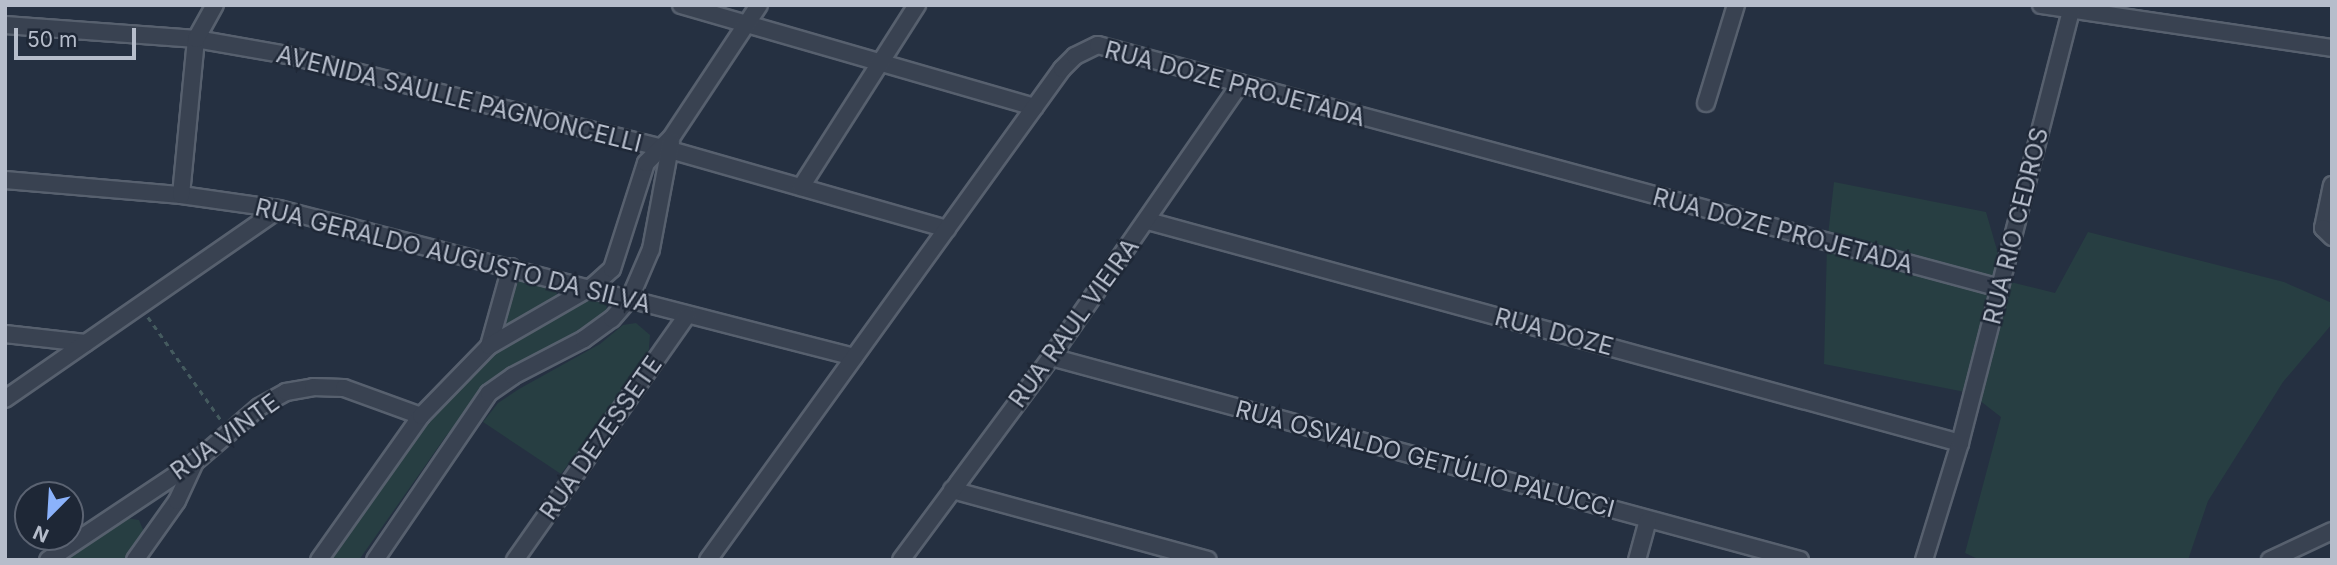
<!DOCTYPE html>
<meta charset="utf-8">
<style>
body{margin:0}
#map{position:relative;width:2337px;height:565px;overflow:hidden;background:#253041;font-family:Inter,sans-serif}
div>[style]{position:absolute}
[style*='--x']{left:calc(var(--x)*1px);top:calc(var(--y)*1px);width:calc(var(--w)*1px);rotate:calc(var(--a)*1deg)}
.green>*{inset:0;background:#273e42}
.path>*{height:2.5px;margin-top:-1.25px;transform-origin:0;background:repeating-linear-gradient(90deg,#455b5f 0 5px,transparent 0 10px)}
.roads{filter:drop-shadow(2px 0 #57606e) drop-shadow(-2px 0 #57606e) drop-shadow(0 2px #57606e) drop-shadow(0 -2px #57606e)}
.minor>*{height:16px;margin:-8px;padding:0 8px;transform-origin:8px;border-radius:8px;background:#394251}
span{translate:-50% -50%;white-space:nowrap;text-align:center;line-height:1.15;-webkit-text-stroke:5px #1e2736;paint-order:stroke}
.street-label{font-size:24px;color:#b6bdcb}
.frame{position:absolute;inset:0;border:7px solid #b6bdcb;pointer-events:none}
.north{position:absolute;left:14px;top:481px;width:70px;height:70px;box-sizing:border-box;background:#1e2736;border:2px solid #5b6372;border-radius:50%;rotate:204deg;font-size:19px;font-weight:700;line-height:28px;text-align:center;color:#b6bdcb}
.north::after{content:'';display:block;margin:auto;width:24px;height:32px;background:#8bb2fb;clip-path:polygon(50% 0,100% 100%,50% 72%,0 100%)}
.scale{position:absolute;left:14px;top:28px;width:122px;height:32px;box-sizing:border-box;border:4px solid #b6bdcb;border-top:0;padding-left:9px;font-size:21px;line-height:24px;white-space:nowrap;color:#b6bdcb;-webkit-text-stroke:5px #1e2736;paint-order:stroke}
</style>
<div id="map">
<div class="green">
<i style="clip-path:polygon(1834px 182px,1986px 212px,2006px 281px,2055px 293px,2088px 232px,2284px 282px,2332px 303px,2332px 324px,2283px 382px,2208px 501px,2188px 560px,1980px 560px,1965px 553px,2001px 417px,1970px 393px,1824px 364px,1827px 244px)"></i>
<i style="clip-path:polygon(520px 279px,556px 288px,557px 297px,508px 326px,503px 322px,515px 281px)"></i>
<i style="clip-path:polygon(592px 296px,606px 299px,607px 313px,591px 328px,484px 391px,446px 436px,359px 560px,329px 560px,427px 423px,467px 375px,494px 352px)"></i>
<i style="clip-path:polygon(636px 323px,650px 335px,648px 359px,561px 474px,483px 422px,498px 403px,519px 389px,600px 344px,623px 325px)"></i>
<i style="clip-path:polygon(126px 518px,139px 520px,144px 532px,125px 560px,63px 560px)"></i>
</div>
<div class="path">
<i style="--x:148;--y:317;--w:126;--a:54.7"></i>
</div>
<div class="roads">
<div class="minor">
<i style="--x:681;--y:5;--w:368;--a:16.1"></i>
<i style="--x:2041;--y:5;--w:294;--a:8.4"></i>
<i style="--x:5;--y:25;--w:192;--a:4.2"></i>
<i style="--x:196;--y:39;--w:92;--a:10"></i>
<i style="--x:287;--y:55;--w:395;--a:13.9"></i>
<i style="--x:670;--y:150;--w:288;--a:15.9"></i>
<i style="--x:1706;--y:103;--w:102;--a:-73"></i>
<i style="--x:5;--y:180;--w:177;--a:4.9"></i>
<i style="--x:181;--y:195;--w:99;--a:8.1"></i>
<i style="--x:279;--y:209;--w:594;--a:14.43"></i>
<i style="--x:2332;--y:185;--w:44;--a:101.8"></i>
<i style="--x:2323;--y:228;--w:13;--a:45"></i>
<i style="--x:801;--y:187;--w:216;--a:-57.5"></i>
<i style="--x:181;--y:195;--w:157;--a:-84.5"></i>
<i style="--x:196;--y:39;--w:39;--a:-61"></i>
<i style="--x:1148;--y:221;--w:842;--a:15.29"></i>
<i style="--x:5;--y:334;--w:81;--a:6.4"></i>
<i style="--x:489;--y:346;--w:82;--a:-74.4"></i>
<i style="--x:1051;--y:357;--w:776;--a:15.16"></i>
<i style="--x:5;--y:399;--w:333;--a:-34.7"></i>
<i style="--x:952;--y:490;--w:265;--a:15.3"></i>
<i style="--x:48;--y:560;--w:177;--a:-33.7"></i>
<i style="--x:195;--y:462;--w:84;--a:-40.7"></i>
<i style="--x:259;--y:407;--w:31;--a:-29"></i>
<i style="--x:286;--y:392;--w:27;--a:-10"></i>
<i style="--x:313;--y:387;--w:31;--a:2"></i>
<i style="--x:344;--y:388;--w:82;--a:20"></i>
<i style="--x:135;--y:560;--w:72;--a:-54.6"></i>
<i style="--x:177;--y:501;--w:43;--a:-65.2"></i>
<i style="--x:319;--y:560;--w:176;--a:-54.7"></i>
<i style="--x:421;--y:416;--w:98;--a:-45.8"></i>
<i style="--x:489;--y:346;--w:120;--a:-30"></i>
<i style="--x:593;--y:286;--w:25;--a:-42"></i>
<i style="--x:612;--y:269;--w:111;--a:-72.2"></i>
<i style="--x:646;--y:163;--w:35;--a:-45"></i>
<i style="--x:671;--y:138;--w:159;--a:-56.5"></i>
<i style="--x:375;--y:560;--w:202;--a:-55.7"></i>
<i style="--x:489;--y:393;--w:29;--a:-35"></i>
<i style="--x:513;--y:376;--w:80;--a:-27.5"></i>
<i style="--x:584;--y:339;--w:34;--a:-36"></i>
<i style="--x:612;--y:319;--w:28;--a:-49"></i>
<i style="--x:630;--y:298;--w:53;--a:-66.8"></i>
<i style="--x:651;--y:249;--w:109;--a:-79.4"></i>
<i style="--x:515;--y:560;--w:299;--a:-54.9"></i>
<i style="--x:708;--y:560;--w:605;--a:-54.21"></i>
<i style="--x:1062;--y:69;--w:18;--a:-45"></i>
<i style="--x:1075;--y:56;--w:25;--a:-26"></i>
<i style="--x:1098;--y:45;--w:934;--a:15.08"></i>
<i style="--x:901;--y:560;--w:252;--a:-53.5"></i>
<i style="--x:1051;--y:357;--w:333;--a:-55.3"></i>
<i style="--x:1637;--y:560;--w:41;--a:-74.6"></i>
<i style="--x:1924;--y:560;--w:122;--a:-72.9"></i>
<i style="--x:1960;--y:443;--w:447;--a:-75.6"></i>
<i style="--x:2270;--y:560;--w:68;--a:-25.1"></i>
</div>
</div>
<div class="street-label">
<span style="left:1235px;top:84px;rotate:15deg">RUA DOZE PROJETADA</span>
<span style="left:459px;top:99px;rotate:14deg">AVENIDA SAULLE PAGNONCELLI</span>
<span style="left:2016px;top:226px;rotate:-76deg">RUA RIO CEDROS</span>
<span style="left:1783px;top:231px;rotate:15deg">RUA DOZE PROJETADA</span>
<span style="left:453px;top:256px;rotate:14deg">RUA GERALDO AUGUSTO DA SILVA</span>
<span style="left:1074px;top:323px;rotate:-54deg">RUA RAUL VIEIRA</span>
<span style="left:1554px;top:332px;rotate:15deg">RUA DOZE</span>
<span style="left:225px;top:437px;rotate:-36deg">RUA VINTE</span>
<span style="left:601px;top:438px;rotate:-55deg">RUA DEZESSETE</span>
<span style="left:1425px;top:459px;rotate:15deg">RUA OSVALDO GETÚLIO PALUCCI</span>
</div>
<div class="frame"></div>
<div class="north">N</div>
<div class="scale">50 m</div>
</div>
